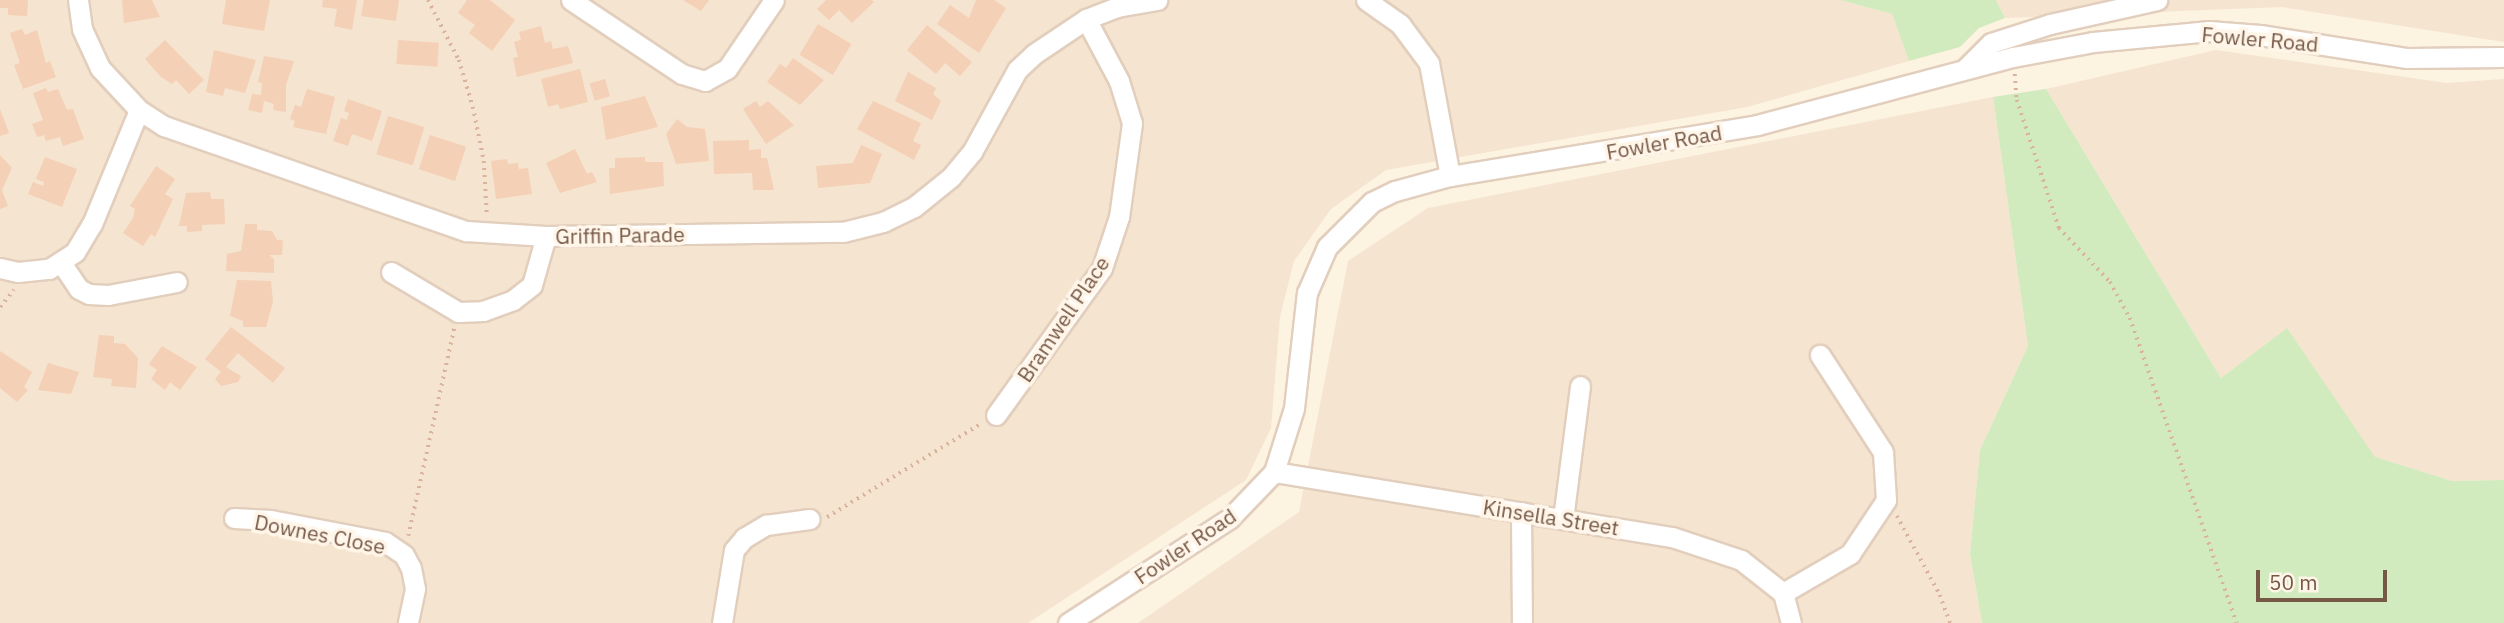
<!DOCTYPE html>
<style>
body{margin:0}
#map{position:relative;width:2504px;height:623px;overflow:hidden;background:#fdf3e1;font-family:"IBM Plex Sans",sans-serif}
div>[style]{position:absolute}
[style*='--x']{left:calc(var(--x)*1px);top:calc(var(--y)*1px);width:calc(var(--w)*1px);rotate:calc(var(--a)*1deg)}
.residential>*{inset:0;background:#f5e4cf}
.green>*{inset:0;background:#d1ebbf}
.building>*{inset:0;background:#f4d0b7;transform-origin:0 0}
.path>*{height:3.5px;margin-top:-1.75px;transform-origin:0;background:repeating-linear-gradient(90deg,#d9b39b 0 2px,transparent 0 7px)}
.roads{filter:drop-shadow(2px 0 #e2cebd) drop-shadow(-2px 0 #e2cebd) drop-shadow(0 2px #e2cebd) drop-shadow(0 -2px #e2cebd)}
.minor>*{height:19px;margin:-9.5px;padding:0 9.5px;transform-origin:9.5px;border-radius:9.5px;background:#fff}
span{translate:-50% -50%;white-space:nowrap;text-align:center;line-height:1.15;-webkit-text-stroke:7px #fff6e9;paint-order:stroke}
.street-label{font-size:21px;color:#765847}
.scale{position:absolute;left:2256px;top:570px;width:131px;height:32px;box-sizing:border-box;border:4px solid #765847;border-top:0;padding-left:9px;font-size:21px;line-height:24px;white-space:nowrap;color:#765847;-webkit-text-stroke:5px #fff6e9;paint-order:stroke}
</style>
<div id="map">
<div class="residential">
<i style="clip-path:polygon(0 0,1840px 0,1892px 14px,1909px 61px,1747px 107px,1386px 170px,1331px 209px,1294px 261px,1280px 317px,1271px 428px,1246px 480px,1028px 623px,0 623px)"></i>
<i style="clip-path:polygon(1996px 0,2504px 0,2504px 42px,2282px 7px,2005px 18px)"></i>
<i style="clip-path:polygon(2216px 50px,2447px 83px,2504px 79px,2504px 480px,2452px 481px,2374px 457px,2287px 328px,2221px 378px,2046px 89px)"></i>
<i style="clip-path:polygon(1993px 97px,2028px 346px,1980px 450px,1970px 554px,1982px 623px,1138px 623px,1299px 512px,1348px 261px,1428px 208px)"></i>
</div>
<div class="green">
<i style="clip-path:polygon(1840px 0,1996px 0,2005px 18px,1979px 28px,1960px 47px,1909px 61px,1892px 14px)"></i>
<i style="clip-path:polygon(2046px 89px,2221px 378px,2287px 328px,2375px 457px,2452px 481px,2504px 480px,2504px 623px,1982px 623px,1970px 554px,1980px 450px,2028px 346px,1993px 97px)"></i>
</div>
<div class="building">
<i style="clip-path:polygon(0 0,28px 0,27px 16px,8px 15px,8px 8px,0 8px)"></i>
<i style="clip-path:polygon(122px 0,152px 0,160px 17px,124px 23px)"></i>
<i style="clip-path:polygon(226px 0,270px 0,264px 31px,222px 24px)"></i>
<i style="clip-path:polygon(323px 0,357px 0,352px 30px,334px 26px,337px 9px,322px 7px)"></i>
<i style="clip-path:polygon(364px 0,399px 0,396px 21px,361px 16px)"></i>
<i style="clip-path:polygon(467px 0,490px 0,515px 20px,492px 51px,469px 33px,475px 25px,458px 13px)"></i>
<i style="clip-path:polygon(683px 0,709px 0,701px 11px)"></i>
<i style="clip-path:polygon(826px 0,872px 0,874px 2px,852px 23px,839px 10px,829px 20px,817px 9px)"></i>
<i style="clip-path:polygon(976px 0,994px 0,1006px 8px,979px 53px,937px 24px,950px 5px,969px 18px)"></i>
<i style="left:818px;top:24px;width:39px;height:36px;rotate:31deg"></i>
<i style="clip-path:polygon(927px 25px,972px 62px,960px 76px,945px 63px,936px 74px,907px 50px)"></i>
<i style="clip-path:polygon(541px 26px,545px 43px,551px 41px,553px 49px,568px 46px,573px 63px,517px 77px,513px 58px,518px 57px,514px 42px,521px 40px,519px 32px)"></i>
<i style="clip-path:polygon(22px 29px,25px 35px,37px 30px,46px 63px,50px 61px,56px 77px,23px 89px,14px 65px,20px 63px,10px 33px)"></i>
<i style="clip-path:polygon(165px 40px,204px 80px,189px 94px,176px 80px,172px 84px,161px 77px,145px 59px)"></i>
<i style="left:398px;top:40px;width:41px;height:24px;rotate:4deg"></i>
<i style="clip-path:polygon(214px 50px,256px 60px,245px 93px,225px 88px,223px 96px,206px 92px)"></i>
<i style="clip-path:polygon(264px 56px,294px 61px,286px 85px,286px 112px,273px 110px,274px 104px,264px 101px,262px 113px,248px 110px,252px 94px,261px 95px,262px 83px,258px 82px)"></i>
<i style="clip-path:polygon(793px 58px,824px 80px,800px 105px,767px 82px,780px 64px,786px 68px)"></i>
<i style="clip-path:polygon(580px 69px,588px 102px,560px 109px,558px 104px,548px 107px,541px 79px)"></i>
<i style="clip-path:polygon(908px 72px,936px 88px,933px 94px,941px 101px,932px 120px,895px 101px)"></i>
<i style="left:605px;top:79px;width:18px;height:16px;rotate:74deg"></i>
<i style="clip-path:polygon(46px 88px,48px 92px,58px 89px,67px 110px,73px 109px,84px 139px,63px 146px,60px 137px,46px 141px,44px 135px,37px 137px,32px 124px,43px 120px,33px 93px)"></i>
<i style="clip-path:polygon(307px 89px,335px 97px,326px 134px,293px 127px,295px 121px,290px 119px,295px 105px,301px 107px)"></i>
<i style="clip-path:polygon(645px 96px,658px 127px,606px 140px,601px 107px)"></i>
<i style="clip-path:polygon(348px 99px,382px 111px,372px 141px,352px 134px,348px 146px,333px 141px,341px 118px,347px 120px,349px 113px,344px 111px)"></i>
<i style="clip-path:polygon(756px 101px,760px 107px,768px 101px,794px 125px,766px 144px,743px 109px)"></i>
<i style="clip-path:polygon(873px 101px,921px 123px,913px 141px,921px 145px,914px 160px,857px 129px)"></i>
<i style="clip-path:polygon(0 109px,9px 133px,0 136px)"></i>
<i style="left:388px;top:116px;width:38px;height:40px;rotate:17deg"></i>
<i style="clip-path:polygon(677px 119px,687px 127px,705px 129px,709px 161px,676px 164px,666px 134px)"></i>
<i style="left:430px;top:135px;width:38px;height:36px;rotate:18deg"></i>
<i style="clip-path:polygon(749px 140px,749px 150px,761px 149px,761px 158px,767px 158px,774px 190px,753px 190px,752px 173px,714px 174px,713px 141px)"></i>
<i style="clip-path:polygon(861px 145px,882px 154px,870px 183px,818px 188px,816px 166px,853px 163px)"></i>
<i style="clip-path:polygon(575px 149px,587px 174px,592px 172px,597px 182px,560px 193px,546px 163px)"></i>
<i style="clip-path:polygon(0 155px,12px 168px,2px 190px,8px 206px,0 209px)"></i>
<i style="clip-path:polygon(45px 157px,77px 169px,62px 207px,28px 194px,33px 182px,43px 186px,44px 182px,36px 179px)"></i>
<i style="clip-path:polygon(645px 157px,645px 162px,663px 162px,664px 186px,610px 194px,609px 168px,615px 168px,615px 158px)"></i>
<i style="clip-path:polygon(507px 159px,508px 164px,518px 163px,519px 169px,528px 168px,532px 194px,496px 199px,491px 161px)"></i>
<i style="clip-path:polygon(156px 166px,175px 179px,165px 194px,173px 199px,155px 237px,151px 234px,143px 246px,123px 233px,133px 218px,135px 209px,130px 206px)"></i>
<i style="clip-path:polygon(210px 192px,211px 199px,224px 199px,225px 224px,202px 225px,202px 231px,187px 232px,187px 226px,179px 226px,186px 193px)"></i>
<i style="clip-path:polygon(245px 224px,257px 224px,257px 230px,272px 231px,277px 240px,283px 240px,282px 255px,269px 255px,274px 259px,274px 273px,226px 271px,227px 254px,241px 251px)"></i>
<i style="clip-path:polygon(237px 280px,271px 281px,273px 302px,266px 327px,243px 327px,243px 321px,230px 316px)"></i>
<i style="clip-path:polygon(231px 327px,285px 368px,273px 383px,238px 353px,226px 367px,241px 376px,238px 382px,221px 386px,215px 379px,221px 372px,205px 359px)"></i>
<i style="clip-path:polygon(99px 335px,114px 336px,114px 343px,125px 344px,138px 358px,136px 388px,111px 386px,112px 379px,93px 377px)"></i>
<i style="clip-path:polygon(162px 346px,197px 367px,180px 390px,170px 382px,165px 390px,151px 379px,157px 370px,149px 364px)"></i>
<i style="clip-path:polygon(0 351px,32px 372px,24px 387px,28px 390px,17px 402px,0 388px)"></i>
<i style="clip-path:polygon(48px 363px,79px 372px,71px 394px,38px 390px)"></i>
</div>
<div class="path">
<i style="--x:428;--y:0;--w:68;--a:62.7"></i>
<i style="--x:459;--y:60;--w:49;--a:73.4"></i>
<i style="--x:473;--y:107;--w:55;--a:78.5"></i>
<i style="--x:484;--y:161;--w:54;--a:86.8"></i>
<i style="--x:2015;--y:74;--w:26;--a:86"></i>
<i style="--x:2017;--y:100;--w:135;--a:71.8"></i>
<i style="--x:2059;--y:228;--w:74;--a:46.6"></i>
<i style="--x:2110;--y:282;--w:41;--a:60.9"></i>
<i style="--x:2130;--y:318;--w:323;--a:70.7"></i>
<i style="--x:0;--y:307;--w:22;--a:-51"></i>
<i style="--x:1897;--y:516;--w:90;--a:61.4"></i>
<i style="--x:1940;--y:595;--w:30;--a:70"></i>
<i style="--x:827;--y:517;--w:181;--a:-31.2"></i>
<i style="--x:408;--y:536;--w:213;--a:-77.5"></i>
</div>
<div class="roads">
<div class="minor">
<i style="--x:78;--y:0;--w:29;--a:82"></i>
<i style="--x:82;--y:29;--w:43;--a:65.2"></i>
<i style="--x:100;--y:68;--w:57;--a:47.1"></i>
<i style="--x:139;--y:110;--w:30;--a:33"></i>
<i style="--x:164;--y:126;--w:320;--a:19.2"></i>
<i style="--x:466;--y:231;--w:80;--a:3.6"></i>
<i style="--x:546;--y:236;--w:297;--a:-0.8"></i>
<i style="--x:843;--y:232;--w:41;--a:-14"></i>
<i style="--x:883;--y:222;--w:34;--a:-26"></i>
<i style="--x:914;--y:207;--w:48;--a:-39"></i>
<i style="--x:951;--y:177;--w:33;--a:-50"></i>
<i style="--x:972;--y:152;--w:94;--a:-61.2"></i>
<i style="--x:1017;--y:70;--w:23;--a:-43"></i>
<i style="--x:1034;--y:54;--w:63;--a:-33.9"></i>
<i style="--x:1086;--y:19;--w:33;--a:-21"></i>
<i style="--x:1117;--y:7;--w:41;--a:-9.9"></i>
<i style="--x:571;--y:0;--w:133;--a:33.7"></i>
<i style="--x:682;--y:74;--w:24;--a:17"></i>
<i style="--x:705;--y:81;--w:25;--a:-29"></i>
<i style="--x:727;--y:69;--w:83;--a:-55.7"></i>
<i style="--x:1366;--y:0;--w:42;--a:35.2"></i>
<i style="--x:1400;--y:24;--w:49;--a:53.4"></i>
<i style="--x:1429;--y:63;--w:115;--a:79.5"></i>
<i style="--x:1967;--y:67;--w:34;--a:-45"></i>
<i style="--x:1991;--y:43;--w:62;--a:-17.9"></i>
<i style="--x:2050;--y:24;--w:110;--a:-12.6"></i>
<i style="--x:62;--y:264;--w:30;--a:56"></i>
<i style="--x:79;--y:289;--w:11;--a:27"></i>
<i style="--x:89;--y:294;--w:19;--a:3"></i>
<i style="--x:108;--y:295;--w:70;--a:-10.7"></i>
<i style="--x:0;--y:268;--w:18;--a:13"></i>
<i style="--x:18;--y:272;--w:31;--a:-6"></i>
<i style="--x:49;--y:269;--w:31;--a:-33"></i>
<i style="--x:75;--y:252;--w:33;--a:-59"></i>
<i style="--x:92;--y:224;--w:123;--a:-67.6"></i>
<i style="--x:391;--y:272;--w:78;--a:30.8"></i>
<i style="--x:458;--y:312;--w:25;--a:-2"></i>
<i style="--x:483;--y:311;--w:32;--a:-20"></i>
<i style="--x:513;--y:300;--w:24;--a:-38"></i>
<i style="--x:532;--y:285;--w:51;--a:-74.1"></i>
<i style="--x:996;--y:415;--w:181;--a:-54.2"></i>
<i style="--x:1102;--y:268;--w:54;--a:-71.6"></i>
<i style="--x:1119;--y:217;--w:95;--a:-82.1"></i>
<i style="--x:1132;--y:123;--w:44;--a:-107.2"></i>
<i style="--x:1119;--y:81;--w:70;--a:-118"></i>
<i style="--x:1274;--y:472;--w:403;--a:9.3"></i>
<i style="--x:1672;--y:537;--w:73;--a:18.4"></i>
<i style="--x:1741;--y:560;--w:53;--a:38.2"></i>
<i style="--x:1783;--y:593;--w:31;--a:75"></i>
<i style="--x:1521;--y:512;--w:111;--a:89.5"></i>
<i style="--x:234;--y:518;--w:37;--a:3"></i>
<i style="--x:271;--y:520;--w:116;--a:10.9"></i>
<i style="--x:385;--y:542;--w:23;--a:34"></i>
<i style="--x:404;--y:555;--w:15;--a:62"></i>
<i style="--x:411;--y:568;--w:21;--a:79"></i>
<i style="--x:415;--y:589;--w:35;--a:102"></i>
<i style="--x:1563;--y:519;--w:134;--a:-82.7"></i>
<i style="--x:1783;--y:593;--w:78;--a:-30.2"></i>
<i style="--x:1850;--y:554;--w:65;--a:-56.3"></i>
<i style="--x:1886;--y:500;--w:48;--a:-93.6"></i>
<i style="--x:1883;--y:452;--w:116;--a:-123"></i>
<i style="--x:722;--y:623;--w:74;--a:-80.7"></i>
<i style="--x:734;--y:550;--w:16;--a:-50"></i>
<i style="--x:744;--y:538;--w:26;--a:-31"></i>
<i style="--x:766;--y:525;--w:44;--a:-7.8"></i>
<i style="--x:1068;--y:623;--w:192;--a:-32.9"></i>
<i style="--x:1229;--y:519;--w:65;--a:-46.2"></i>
<i style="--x:1274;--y:472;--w:67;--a:-72.6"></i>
<i style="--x:1294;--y:408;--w:116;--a:-83.6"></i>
<i style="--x:1307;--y:293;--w:50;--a:-66.5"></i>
<i style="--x:1327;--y:247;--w:64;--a:-45"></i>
<i style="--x:1372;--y:202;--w:25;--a:-26"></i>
<i style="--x:1395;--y:191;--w:57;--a:-15.3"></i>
<i style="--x:1450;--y:176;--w:311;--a:-9.4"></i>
<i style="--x:1757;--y:125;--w:265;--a:-14.9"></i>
<i style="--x:2013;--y:57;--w:81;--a:-10.6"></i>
<i style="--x:2093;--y:42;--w:117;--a:-5.4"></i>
<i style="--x:2209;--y:31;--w:51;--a:4.5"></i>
<i style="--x:2260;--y:35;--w:149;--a:8.9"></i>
<i style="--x:2407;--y:58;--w:97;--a:-0.6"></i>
</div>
</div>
<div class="street-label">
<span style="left:2260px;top:39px;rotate:5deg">Fowler Road</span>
<span style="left:1664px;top:142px;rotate:-10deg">Fowler Road</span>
<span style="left:620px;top:235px;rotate:-1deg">Griffin Parade</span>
<span style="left:1063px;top:319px;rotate:-56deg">Bramwell Place</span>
<span style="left:1551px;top:517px;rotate:9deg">Kinsella Street</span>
<span style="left:320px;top:534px;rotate:11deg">Downes Close</span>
<span style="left:1185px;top:546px;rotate:-34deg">Fowler Road</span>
</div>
<div class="scale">50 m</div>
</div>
